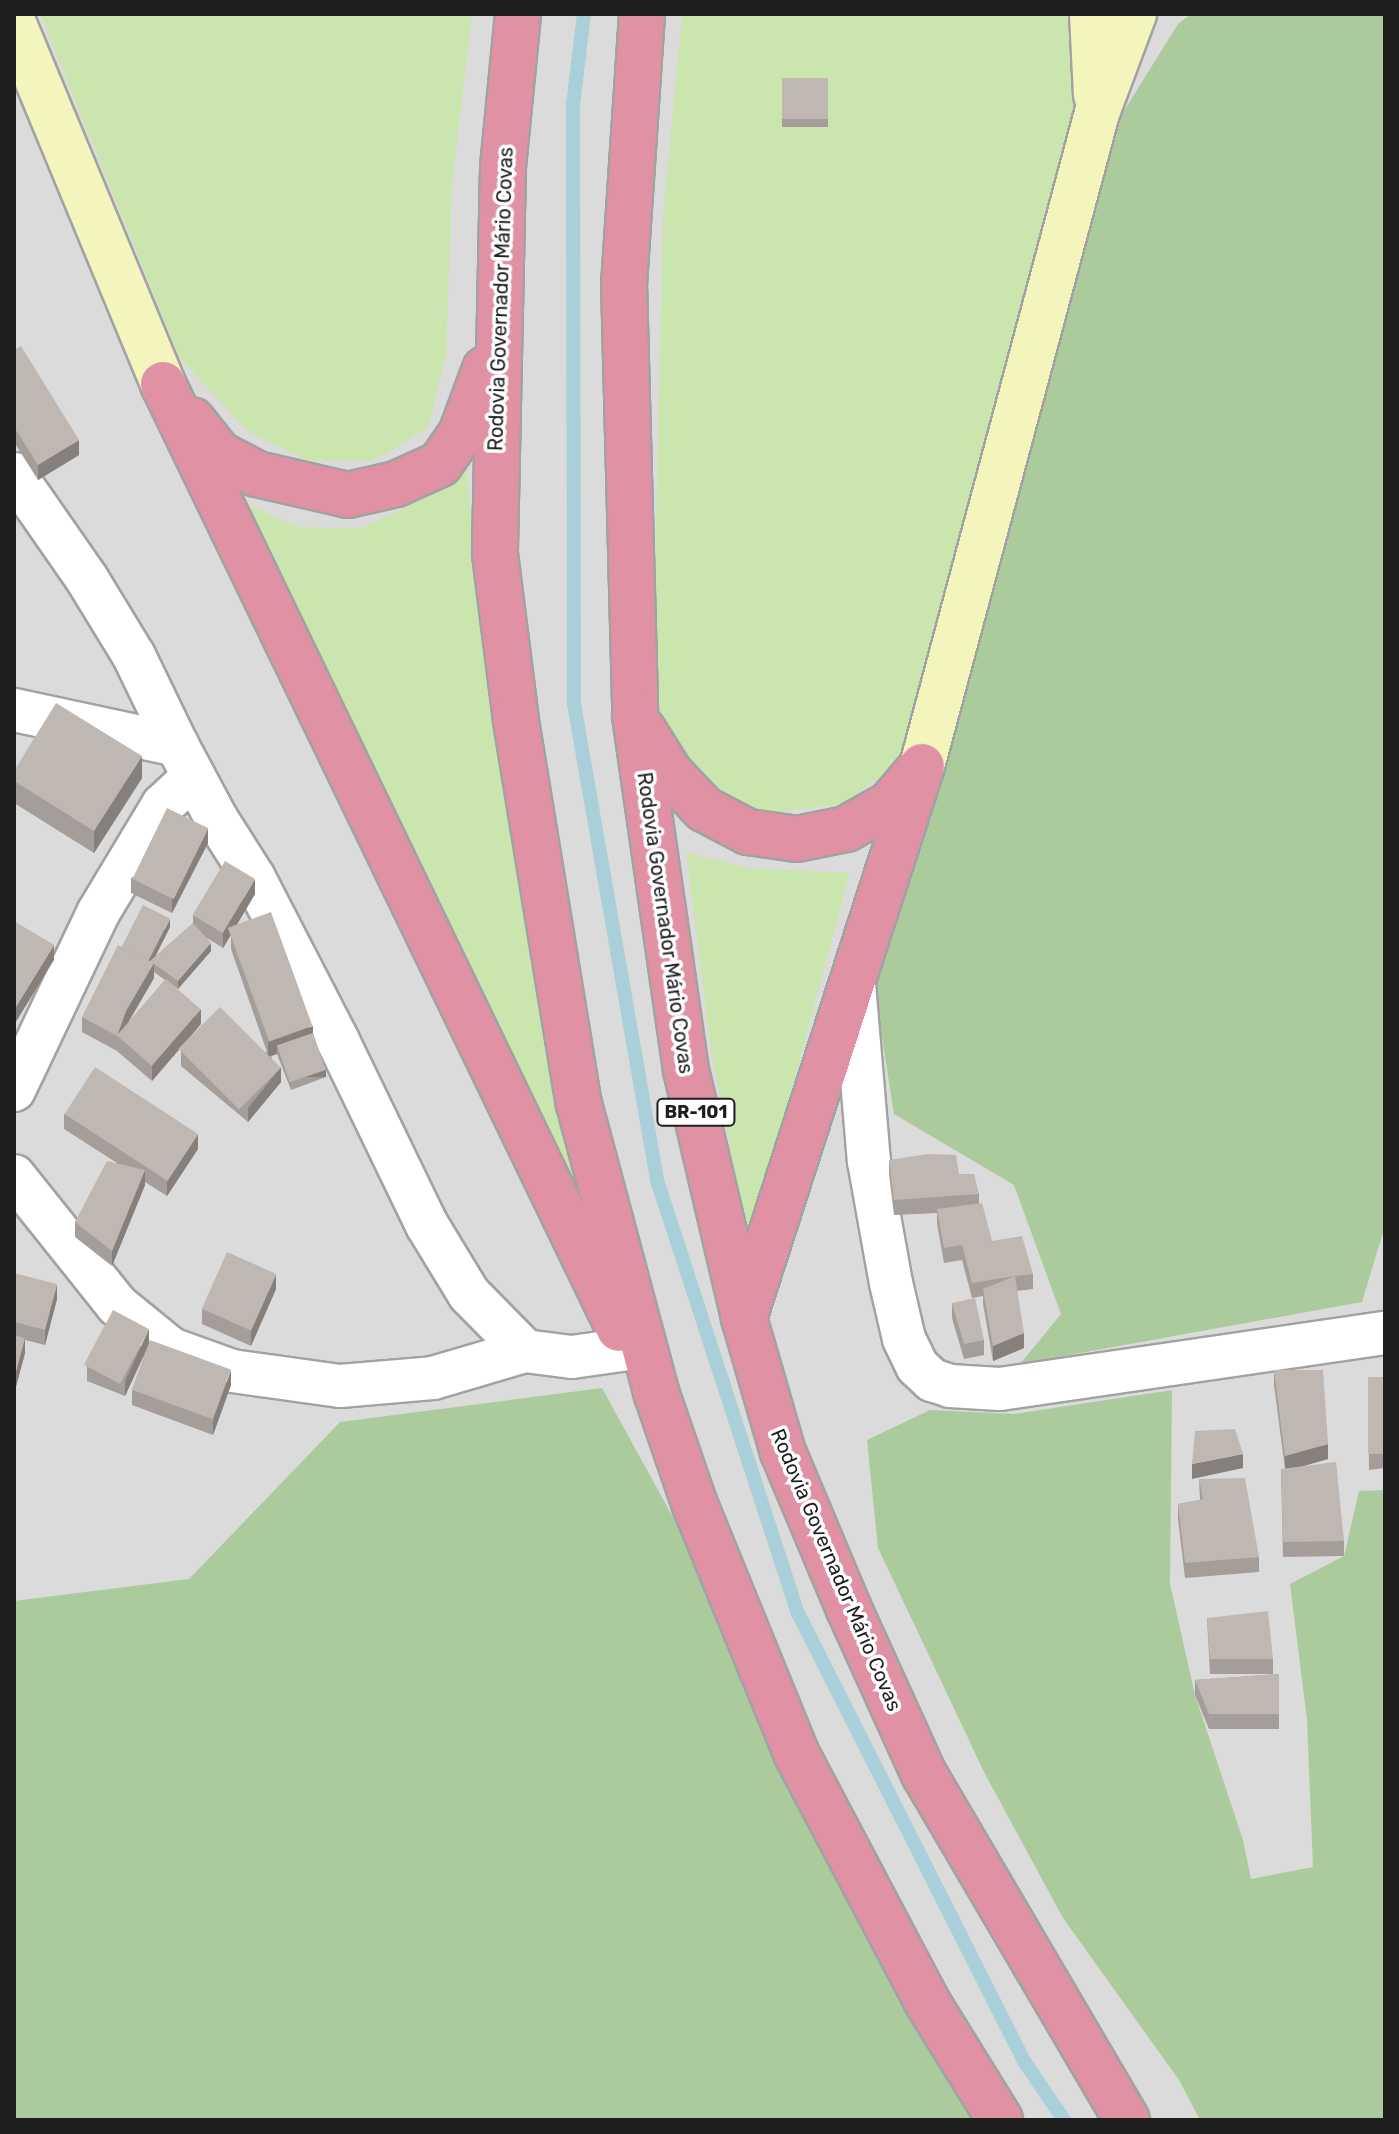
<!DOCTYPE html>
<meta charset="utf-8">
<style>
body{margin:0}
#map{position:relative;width:1399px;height:2134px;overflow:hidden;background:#eeebe5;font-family:Rubik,sans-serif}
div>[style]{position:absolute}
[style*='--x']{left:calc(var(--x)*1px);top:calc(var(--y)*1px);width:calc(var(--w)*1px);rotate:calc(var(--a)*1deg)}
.residential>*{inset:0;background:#dcdbdb}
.grass>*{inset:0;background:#cbe5af}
.forest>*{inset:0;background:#accb9d}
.stream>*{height:14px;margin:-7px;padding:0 7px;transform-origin:7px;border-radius:7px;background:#a9d0d9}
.roads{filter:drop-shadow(2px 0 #a2a2a2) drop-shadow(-2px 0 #a2a2a2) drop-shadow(0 2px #a2a2a2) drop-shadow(0 -2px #a2a2a2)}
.street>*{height:42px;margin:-21px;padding:0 21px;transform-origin:21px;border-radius:21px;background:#fff}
.secondary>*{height:44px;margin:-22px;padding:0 22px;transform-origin:22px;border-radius:22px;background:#f4f5bd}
.highway>*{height:44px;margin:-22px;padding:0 22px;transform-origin:22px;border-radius:22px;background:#e092a4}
.wall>*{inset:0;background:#a49d99;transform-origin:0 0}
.shaded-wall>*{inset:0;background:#86807d;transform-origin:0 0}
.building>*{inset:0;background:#bfb7b2;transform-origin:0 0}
span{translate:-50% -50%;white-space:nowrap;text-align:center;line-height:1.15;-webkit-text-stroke:7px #fff;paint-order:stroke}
.shield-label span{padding:2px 6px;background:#fff;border:2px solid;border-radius:6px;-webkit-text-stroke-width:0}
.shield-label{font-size:18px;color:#1e1e1e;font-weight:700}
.street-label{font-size:20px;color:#1e1e1e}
.frame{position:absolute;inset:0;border:16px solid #1e1e1e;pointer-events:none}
</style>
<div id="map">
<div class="residential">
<i style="clip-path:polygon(14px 14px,1280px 14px,1385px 1148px,1385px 2120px,14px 2120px)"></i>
</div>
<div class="grass">
<i style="clip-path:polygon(40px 14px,472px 14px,452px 183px,446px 355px,428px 428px,373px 461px,309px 461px,247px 431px,179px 357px)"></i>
<i style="clip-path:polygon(682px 14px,1069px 14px,1082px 111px,904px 759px,845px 803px,765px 814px,709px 785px,652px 709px,663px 217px)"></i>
<i style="clip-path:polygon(466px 469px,500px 772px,546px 1043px,593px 1234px,242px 502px,298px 527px,362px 528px,425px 498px)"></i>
<i style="clip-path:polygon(686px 852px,747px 868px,850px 873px,750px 1244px,712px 1057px)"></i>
</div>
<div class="forest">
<i style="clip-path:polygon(1191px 14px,1385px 14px,1385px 1226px,1362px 1302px,1020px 1364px,1061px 1314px,1014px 1185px,894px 1114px,874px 986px,983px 616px,1122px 114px,1178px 24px)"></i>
<i style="clip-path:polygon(602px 1388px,1004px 2120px,14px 2120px,14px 1601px,189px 1579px,340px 1422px)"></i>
<i style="clip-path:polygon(1172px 1390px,1170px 1584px,1195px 1695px,1243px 1840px,1251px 1879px,1313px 1867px,1307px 1720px,1290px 1584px,1344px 1556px,1359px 1491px,1385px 1490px,1385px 2120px,1200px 2120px,1179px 2080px,1063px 1918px,985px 1774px,878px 1548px,867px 1440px,930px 1410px,1014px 1414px)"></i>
</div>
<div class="stream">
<i style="--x:584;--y:14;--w:92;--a:96.9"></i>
<i style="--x:573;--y:105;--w:599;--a:89.9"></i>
<i style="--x:574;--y:704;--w:486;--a:80.1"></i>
<i style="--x:658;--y:1183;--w:452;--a:72"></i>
<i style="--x:798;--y:1613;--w:502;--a:63.23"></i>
<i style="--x:1024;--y:2061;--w:71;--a:55.9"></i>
</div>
<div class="roads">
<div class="street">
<i style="--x:14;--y:474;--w:128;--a:55.2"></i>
<i style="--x:87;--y:579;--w:90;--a:58.6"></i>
<i style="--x:134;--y:656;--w:99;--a:64.2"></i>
<i style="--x:177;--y:745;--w:83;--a:61.9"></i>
<i style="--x:216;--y:818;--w:71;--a:57.7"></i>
<i style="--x:254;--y:878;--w:183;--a:62.7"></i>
<i style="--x:338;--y:1041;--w:204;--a:64.2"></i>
<i style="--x:427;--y:1225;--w:81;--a:58.7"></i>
<i style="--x:469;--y:1294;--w:80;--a:45.5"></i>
<i style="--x:525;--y:1351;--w:47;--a:7.3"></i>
<i style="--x:572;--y:1357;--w:57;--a:-8.1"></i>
<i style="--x:14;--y:710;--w:167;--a:12.1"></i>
<i style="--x:854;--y:984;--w:178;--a:85.2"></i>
<i style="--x:869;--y:1161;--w:124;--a:79.8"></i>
<i style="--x:891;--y:1283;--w:57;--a:76.9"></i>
<i style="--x:904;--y:1339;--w:30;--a:64"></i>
<i style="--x:917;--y:1366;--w:21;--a:43"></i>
<i style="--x:932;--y:1380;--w:19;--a:18"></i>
<i style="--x:950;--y:1386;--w:50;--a:3.4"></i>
<i style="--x:1000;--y:1389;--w:389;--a:-8.3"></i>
<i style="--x:14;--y:1090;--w:196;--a:-64.6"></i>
<i style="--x:98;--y:913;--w:126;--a:-59"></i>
<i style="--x:163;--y:805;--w:42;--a:-43.1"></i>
<i style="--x:14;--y:1176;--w:165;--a:51.4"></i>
<i style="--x:117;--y:1305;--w:70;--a:39.2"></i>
<i style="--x:171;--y:1349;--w:65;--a:19.8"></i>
<i style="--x:232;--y:1371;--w:109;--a:7.9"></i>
<i style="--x:340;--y:1386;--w:93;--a:-4.9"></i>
<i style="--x:433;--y:1378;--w:96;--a:-16.4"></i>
</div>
<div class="secondary">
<i style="--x:1092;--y:14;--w:81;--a:87.2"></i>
<i style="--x:14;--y:24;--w:390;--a:67.5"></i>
<i style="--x:922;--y:766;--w:676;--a:-75"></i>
<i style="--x:1097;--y:113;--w:106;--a:-69.5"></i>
</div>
<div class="highway">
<i style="--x:518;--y:14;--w:154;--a:95.6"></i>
<i style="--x:503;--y:167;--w:387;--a:91.2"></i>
<i style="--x:495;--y:554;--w:168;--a:82.8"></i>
<i style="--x:516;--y:721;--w:388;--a:80.7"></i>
<i style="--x:579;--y:1104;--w:298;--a:75"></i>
<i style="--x:656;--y:1392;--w:120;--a:71"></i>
<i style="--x:695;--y:1505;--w:268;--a:67.8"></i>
<i style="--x:796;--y:1753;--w:279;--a:62.2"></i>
<i style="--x:926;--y:2000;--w:141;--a:58.3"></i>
<i style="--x:642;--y:14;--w:270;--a:93.8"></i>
<i style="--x:624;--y:283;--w:433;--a:88.5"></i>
<i style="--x:635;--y:716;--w:358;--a:81.8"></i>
<i style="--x:686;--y:1070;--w:255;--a:76.8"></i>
<i style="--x:744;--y:1318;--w:140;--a:73.8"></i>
<i style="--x:783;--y:1452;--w:170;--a:67.2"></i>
<i style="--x:849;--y:1609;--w:181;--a:65.6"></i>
<i style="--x:924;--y:1774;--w:401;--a:59.6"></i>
<i style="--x:163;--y:384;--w:1049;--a:64.24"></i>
<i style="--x:192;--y:420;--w:43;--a:51.5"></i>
<i style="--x:219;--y:454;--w:43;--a:27.8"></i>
<i style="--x:257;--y:474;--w:93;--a:13"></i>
<i style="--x:348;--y:495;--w:49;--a:-12.9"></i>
<i style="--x:396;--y:484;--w:48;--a:-24.4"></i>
<i style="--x:440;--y:464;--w:37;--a:-55"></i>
<i style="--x:461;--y:434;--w:69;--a:-69.7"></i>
<i style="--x:643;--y:730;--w:51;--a:57.9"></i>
<i style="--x:670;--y:773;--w:50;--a:46.6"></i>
<i style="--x:704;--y:809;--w:50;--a:27.6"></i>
<i style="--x:748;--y:832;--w:49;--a:8.1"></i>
<i style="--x:797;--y:839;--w:50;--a:-11.5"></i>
<i style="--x:846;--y:829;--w:51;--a:-29.6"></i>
<i style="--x:890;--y:804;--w:43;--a:-49.7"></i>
<i style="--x:744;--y:1318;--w:580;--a:-72.13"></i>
</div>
</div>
<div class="wall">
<i style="left:782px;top:78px;width:46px;height:49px"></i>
<i style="clip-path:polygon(14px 350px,79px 455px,38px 480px,14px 442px)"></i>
<i style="clip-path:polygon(14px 771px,142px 778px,94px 853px,14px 803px)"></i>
<i style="clip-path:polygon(208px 843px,172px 913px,131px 893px,131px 878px)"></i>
<i style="clip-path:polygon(evenodd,255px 894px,232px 933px,313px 1033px,326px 1077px,291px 1090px,277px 1054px,271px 1056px,281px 1082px,248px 1122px,181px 1066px,181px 1051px,267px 1052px,231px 949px,231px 935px,223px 948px,207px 938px,211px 951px,178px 989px,173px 985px,201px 1024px,152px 1081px,117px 1051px,82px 1032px,82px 1017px,122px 947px,170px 927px,155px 957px,193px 923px,193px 915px,255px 894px,154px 972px,165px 980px,128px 1023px,154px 978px,154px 972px)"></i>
<i style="clip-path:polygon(64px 1114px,198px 1149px,167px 1196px,145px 1182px,145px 1185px,112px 1266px,75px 1237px,75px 1222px,117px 1163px,64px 1129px)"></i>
<i style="clip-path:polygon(889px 1160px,959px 1174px,979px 1194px,979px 1203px,992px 1241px,1033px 1274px,1033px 1289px,1017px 1291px,1024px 1348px,993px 1361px,983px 1304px,983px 1296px,972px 1298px,962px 1260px,944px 1263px,937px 1224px,937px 1213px,894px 1215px,889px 1174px)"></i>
<i style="clip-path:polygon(14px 1273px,57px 1299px,45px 1345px,25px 1340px,25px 1353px,14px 1394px)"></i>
<i style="clip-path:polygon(276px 1289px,251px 1346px,202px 1324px,202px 1309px)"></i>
<i style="clip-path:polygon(952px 1303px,984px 1340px,984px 1355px,964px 1359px,952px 1318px)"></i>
<i style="clip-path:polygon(149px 1343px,231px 1385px,213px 1435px,132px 1405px,132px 1390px,148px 1347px,125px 1396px,87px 1381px,87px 1366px)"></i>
<i style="clip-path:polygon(1274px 1370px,1328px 1459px,1304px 1466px,1344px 1541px,1344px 1556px,1283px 1557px,1281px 1469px,1285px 1469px,1274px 1385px)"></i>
<i style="clip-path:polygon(1385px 1377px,1385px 1468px,1369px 1470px,1368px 1394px)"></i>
<i style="clip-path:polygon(1199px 1479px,1259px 1557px,1259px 1572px,1185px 1578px,1178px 1519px,1178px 1504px,1200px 1500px)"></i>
<i style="clip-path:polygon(1207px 1618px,1273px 1659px,1273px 1674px,1210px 1674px)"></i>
<i style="clip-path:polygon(1279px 1674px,1279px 1729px,1209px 1729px,1195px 1695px,1195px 1680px)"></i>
</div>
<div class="shaded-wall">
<i style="clip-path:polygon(79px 440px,79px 455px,38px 480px,38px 465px)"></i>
<i style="clip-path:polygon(142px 756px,142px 778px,94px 853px,94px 831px)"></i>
<i style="clip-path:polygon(208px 828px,208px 843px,172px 913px,172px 898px)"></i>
<i style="clip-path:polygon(255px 879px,255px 894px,223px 948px,223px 933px)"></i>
<i style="clip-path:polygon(170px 919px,170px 927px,152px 963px,146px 966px)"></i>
<i style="clip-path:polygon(211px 943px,211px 951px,178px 989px,178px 981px)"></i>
<i style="clip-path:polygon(54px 945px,54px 960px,14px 1025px,14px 1010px)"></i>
<i style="clip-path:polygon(154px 963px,154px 978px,126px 1026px,117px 1036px,126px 1011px)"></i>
<i style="clip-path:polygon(201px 1009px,201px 1024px,152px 1081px,152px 1066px)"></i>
<i style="clip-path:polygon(313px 1026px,313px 1041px,277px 1046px,277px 1054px,268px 1057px,268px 1042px)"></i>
<i style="clip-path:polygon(281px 1067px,281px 1082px,248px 1122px,248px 1108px)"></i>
<i style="left:326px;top:1070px;width:7px;height:37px;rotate:90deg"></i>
<i style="clip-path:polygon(198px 1134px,198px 1149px,167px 1196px,167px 1181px)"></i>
<i style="clip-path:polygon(145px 1170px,145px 1185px,112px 1266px,112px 1251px)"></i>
<i style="clip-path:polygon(276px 1274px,276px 1289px,251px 1346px,251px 1331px)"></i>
<i style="clip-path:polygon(57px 1284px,57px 1299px,45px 1345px,45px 1330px)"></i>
<i style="clip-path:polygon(149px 1329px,149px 1344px,125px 1396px,125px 1381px)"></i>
<i style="clip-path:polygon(1024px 1333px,1024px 1348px,993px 1361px,993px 1346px)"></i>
<i style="clip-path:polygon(25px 1338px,25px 1353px,14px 1394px,14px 1379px)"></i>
<i style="clip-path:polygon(231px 1370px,231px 1385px,213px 1435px,213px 1420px)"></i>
<i style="clip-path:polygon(1328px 1444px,1328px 1459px,1285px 1471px,1285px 1456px)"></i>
<i style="clip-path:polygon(1243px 1454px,1243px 1468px,1192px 1479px,1192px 1464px)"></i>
</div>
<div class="building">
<i style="left:782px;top:78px;width:46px;height:41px"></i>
<i style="clip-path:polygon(21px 346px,79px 440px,38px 465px,14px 427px,14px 350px)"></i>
<i style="clip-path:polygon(56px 703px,142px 756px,94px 831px,14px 781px,14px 771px)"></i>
<i style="left:167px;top:808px;width:46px;height:79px;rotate:26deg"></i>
<i style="left:225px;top:861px;width:35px;height:63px;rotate:31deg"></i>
<i style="left:143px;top:905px;width:30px;height:47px;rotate:27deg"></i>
<i style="left:271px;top:912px;width:121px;height:46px;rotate:70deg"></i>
<i style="clip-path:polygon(14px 921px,54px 945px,14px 1010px)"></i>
<i style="clip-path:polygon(193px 923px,211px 943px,178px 981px,150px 961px)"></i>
<i style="clip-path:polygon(118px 945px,154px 963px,126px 1011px,117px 1036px,82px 1017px)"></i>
<i style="left:166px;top:979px;width:46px;height:75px;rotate:41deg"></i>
<i style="left:220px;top:1007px;width:86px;height:59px;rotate:45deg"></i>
<i style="left:313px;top:1033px;width:39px;height:38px;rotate:71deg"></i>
<i style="left:95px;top:1067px;width:123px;height:56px;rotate:33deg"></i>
<i style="clip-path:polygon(928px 1154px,956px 1155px,959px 1174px,974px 1174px,979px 1194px,894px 1200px,889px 1160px)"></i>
<i style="clip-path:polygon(107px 1161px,145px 1170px,112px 1251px,75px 1222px)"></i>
<i style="clip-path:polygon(982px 1203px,992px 1241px,1022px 1236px,1033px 1274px,1015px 1276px,1024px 1333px,993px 1346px,983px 1289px,1015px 1276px,972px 1283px,962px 1245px,944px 1248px,937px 1209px)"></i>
<i style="left:227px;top:1252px;width:54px;height:62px;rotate:24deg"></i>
<i style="clip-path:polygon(14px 1273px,57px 1284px,45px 1330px,14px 1322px)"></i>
<i style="clip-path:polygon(975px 1298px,984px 1340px,964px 1344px,952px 1303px)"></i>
<i style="left:113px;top:1310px;width:41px;height:62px;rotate:28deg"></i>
<i style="clip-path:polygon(14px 1335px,25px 1338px,14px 1379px)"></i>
<i style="left:150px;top:1340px;width:86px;height:53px;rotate:20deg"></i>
<i style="clip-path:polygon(1274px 1370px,1323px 1370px,1328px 1444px,1285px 1456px)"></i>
<i style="left:1385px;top:1377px;width:77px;height:17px;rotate:90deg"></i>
<i style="clip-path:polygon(1235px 1429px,1243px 1454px,1192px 1464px,1195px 1431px)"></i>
<i style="clip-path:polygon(1336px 1462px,1344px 1541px,1283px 1542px,1281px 1469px)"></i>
<i style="clip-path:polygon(1245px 1478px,1259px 1557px,1185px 1563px,1178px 1504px,1203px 1499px,1199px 1479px)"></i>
<i style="clip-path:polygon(1268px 1611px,1273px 1659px,1210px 1659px,1207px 1618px)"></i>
<i style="clip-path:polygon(1279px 1674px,1279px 1714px,1209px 1714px,1195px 1680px)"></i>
</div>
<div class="shield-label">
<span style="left:696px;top:1112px">BR-101</span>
</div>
<div class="street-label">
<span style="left:501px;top:299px;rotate:-88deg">Rodovia Governador Mário Covas</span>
<span style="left:665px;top:923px;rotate:82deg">Rodovia Governador Mário Covas</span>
<span style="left:836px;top:1570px;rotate:67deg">Rodovia Governador Mário Covas</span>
</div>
<div class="frame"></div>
</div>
